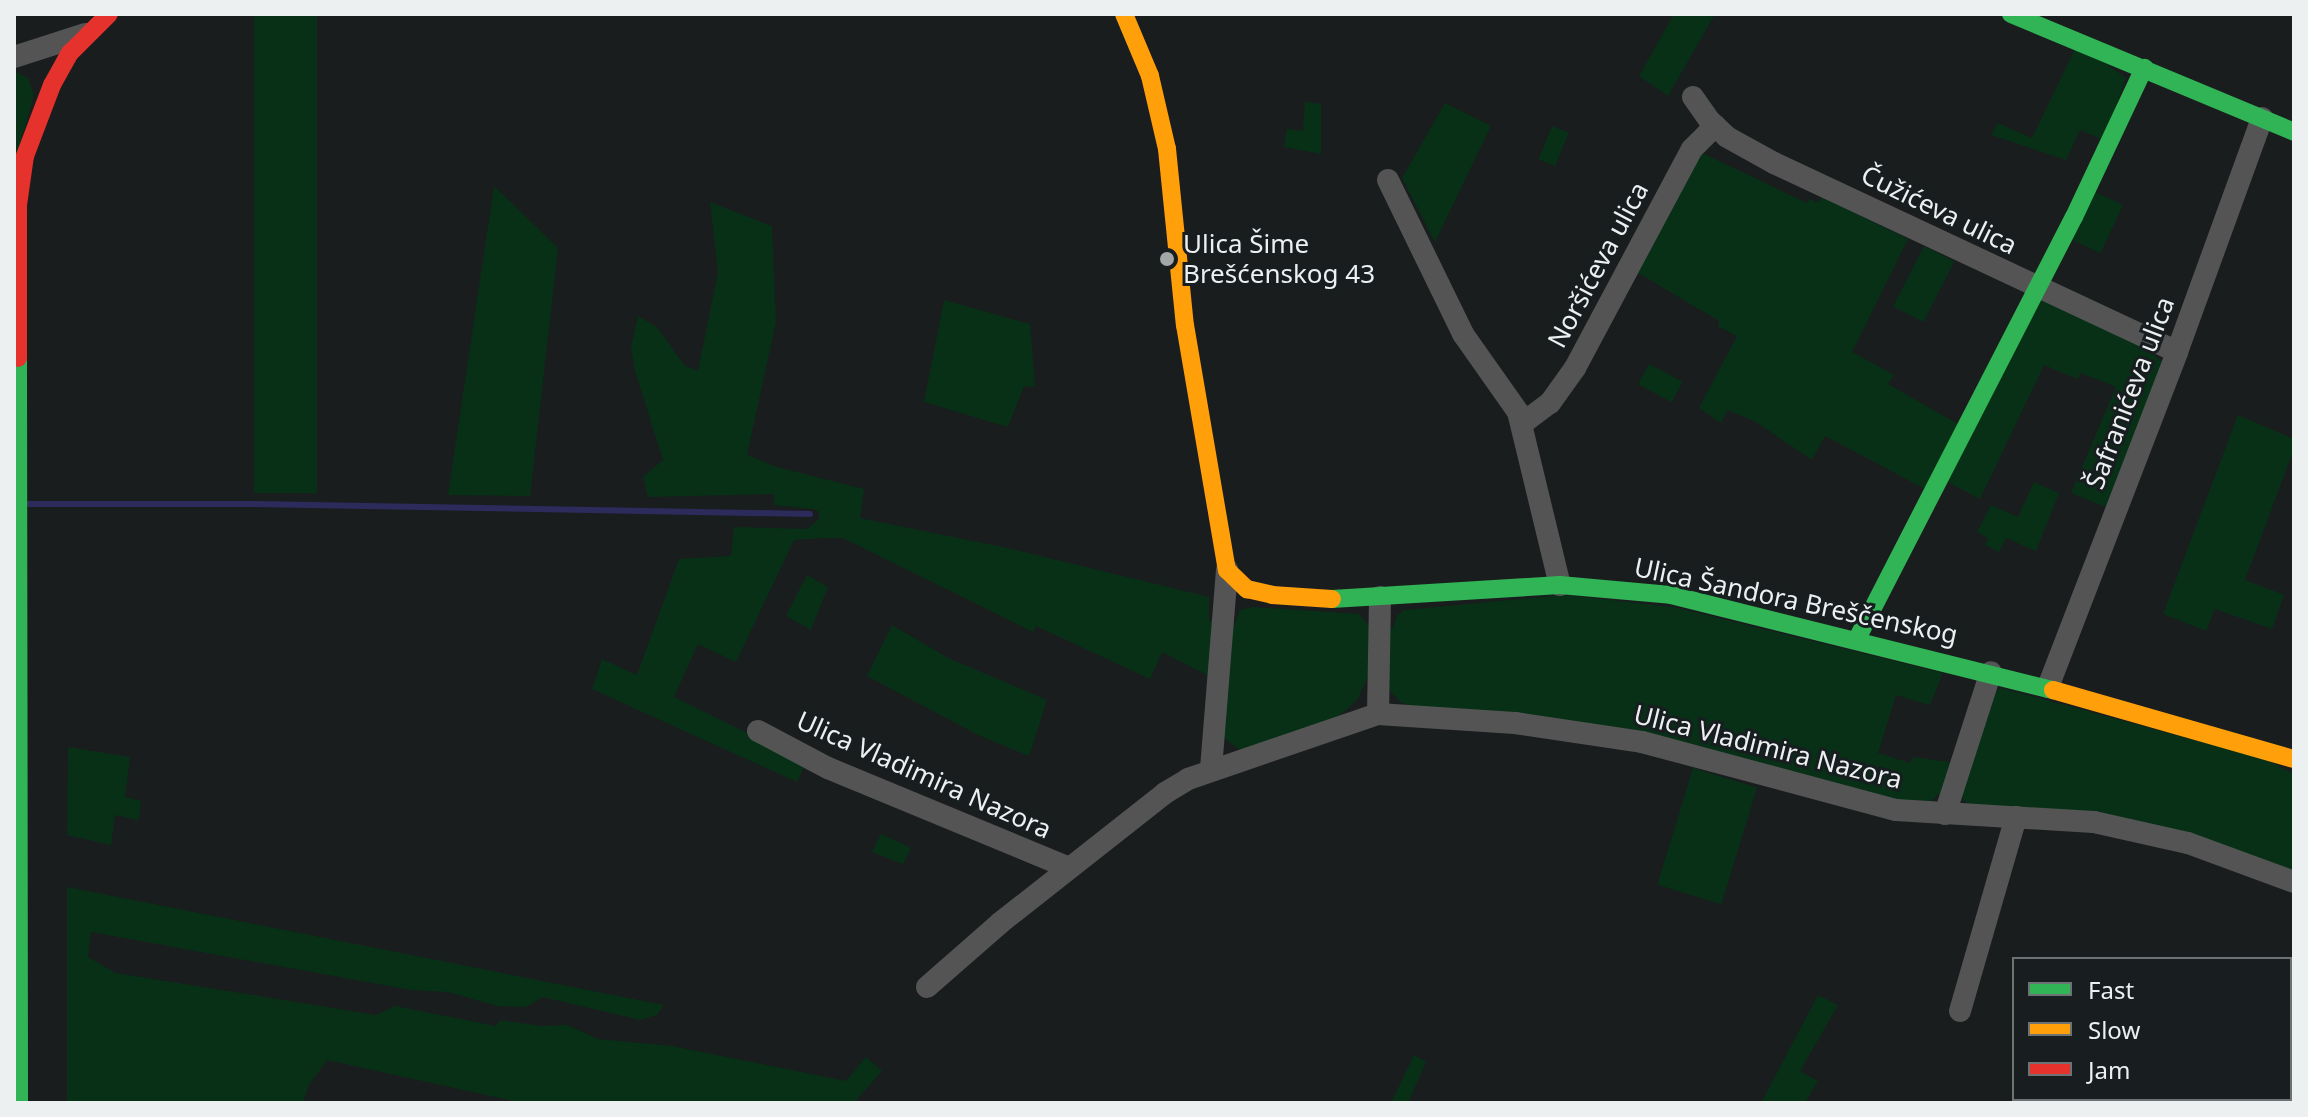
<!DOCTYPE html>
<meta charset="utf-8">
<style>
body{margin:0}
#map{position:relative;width:2308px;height:1117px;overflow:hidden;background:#1a1d1e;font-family:"Noto Sans",sans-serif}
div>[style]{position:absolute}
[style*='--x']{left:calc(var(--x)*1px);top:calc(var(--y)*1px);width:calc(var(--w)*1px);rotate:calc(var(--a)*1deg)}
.green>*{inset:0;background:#073017;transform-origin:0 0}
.stream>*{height:6px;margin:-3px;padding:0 3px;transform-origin:3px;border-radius:3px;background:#2d2a5c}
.street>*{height:22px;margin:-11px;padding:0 11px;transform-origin:11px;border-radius:11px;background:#545455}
.fast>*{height:18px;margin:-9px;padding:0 9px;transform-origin:9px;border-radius:9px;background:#30b455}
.slow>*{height:18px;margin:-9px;padding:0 9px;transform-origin:9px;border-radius:9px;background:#ff9f0a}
.jam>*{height:18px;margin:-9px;padding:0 9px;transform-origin:9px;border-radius:9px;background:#e5322d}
.dots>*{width:22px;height:22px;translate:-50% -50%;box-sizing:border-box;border:4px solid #181e20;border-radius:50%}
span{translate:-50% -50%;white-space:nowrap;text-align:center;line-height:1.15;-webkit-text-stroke:6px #181e20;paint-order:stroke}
.street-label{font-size:26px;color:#ecf0f1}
.poi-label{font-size:26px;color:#ecf0f1}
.left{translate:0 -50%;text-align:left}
.frame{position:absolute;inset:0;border:16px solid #ecf0f1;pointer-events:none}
.legend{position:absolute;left:2012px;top:957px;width:280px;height:144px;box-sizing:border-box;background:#181e20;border:2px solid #6d7274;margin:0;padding:10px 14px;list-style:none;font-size:24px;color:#ecf0f1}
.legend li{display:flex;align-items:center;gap:16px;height:40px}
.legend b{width:40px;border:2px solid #6d7274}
</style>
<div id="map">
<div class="green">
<i style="left:254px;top:14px;width:63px;height:479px"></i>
<i style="clip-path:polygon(1674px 14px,1715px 14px,1668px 96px,1639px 76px)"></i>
<i style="clip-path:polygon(2075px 49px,2105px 63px,2126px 78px,2104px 140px,2080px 130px,2066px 160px,1991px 135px,1998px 123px,2032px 138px)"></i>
<i style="clip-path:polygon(14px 71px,28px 78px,34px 95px,14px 166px)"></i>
<i style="clip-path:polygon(1305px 102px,1321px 104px,1321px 154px,1284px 147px,1287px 129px,1303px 131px)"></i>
<i style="clip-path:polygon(1445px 103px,1491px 126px,1435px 242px,1402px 178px)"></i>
<i style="left:1552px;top:126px;width:18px;height:36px;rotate:22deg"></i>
<i style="clip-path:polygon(1698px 151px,1807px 203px,1810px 199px,1818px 203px,1822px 197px,1908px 239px,1852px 352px,1894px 375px,1888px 384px,1958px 424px,1927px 490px,1825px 436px,1812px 460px,1756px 422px,1728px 410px,1721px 423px,1699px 408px,1737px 336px,1718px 326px,1719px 321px,1635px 271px)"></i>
<i style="clip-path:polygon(494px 186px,558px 248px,530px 496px,448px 495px)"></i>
<i style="left:2093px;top:191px;width:33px;height:53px;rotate:25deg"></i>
<i style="clip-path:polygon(710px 202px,772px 226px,776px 322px,747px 455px,777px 467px,864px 489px,860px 518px,1012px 549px,1209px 597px,1209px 621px,1214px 621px,1209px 676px,1162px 652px,1150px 679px,1036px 626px,1033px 632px,843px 538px,825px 538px,794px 540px,736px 662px,698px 644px,674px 697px,806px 762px,797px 782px,592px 689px,602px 659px,637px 675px,679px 559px,731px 556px,734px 527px,807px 529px,819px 519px,819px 512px,814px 509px,774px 505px,774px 494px,648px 497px,643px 477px,663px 460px,635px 371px,631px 348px,638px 316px,657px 327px,684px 365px,698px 371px,718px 272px)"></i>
<i style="left:1924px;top:246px;width:34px;height:68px;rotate:27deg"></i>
<i style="clip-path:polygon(2041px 297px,2146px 348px,2166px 365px,2109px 508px,2071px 493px,2116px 387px,2081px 373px,2077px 379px,2044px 365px,1980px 499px,1944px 480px)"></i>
<i style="clip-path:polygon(944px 300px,1030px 324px,1035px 387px,1024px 386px,1008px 427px,924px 402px)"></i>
<i style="left:1649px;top:364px;width:38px;height:23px;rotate:28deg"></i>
<i style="clip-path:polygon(2238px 415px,2294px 439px,2294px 449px,2245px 580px,2284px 595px,2272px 629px,2215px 609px,2206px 631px,2163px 614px)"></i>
<i style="clip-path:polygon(2034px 482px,2059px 493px,2036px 551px,2006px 538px,1999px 552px,1985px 545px,1988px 538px,1977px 532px,1991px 505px,2018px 517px)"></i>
<i style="clip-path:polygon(807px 575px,828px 587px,811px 630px,786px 616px)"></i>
<i style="clip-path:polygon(1564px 595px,1673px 607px,1943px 673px,1930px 705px,1896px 695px,1878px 753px,1910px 763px,1913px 757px,1955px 763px,1943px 790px,1929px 803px,1920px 805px,1411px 706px,1400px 702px,1386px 686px,1387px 628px,1393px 628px,1397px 616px,1404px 610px)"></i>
<i style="clip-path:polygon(1253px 607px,1359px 614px,1369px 626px,1368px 677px,1357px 700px,1338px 717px,1247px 750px,1239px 749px,1224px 738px,1229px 626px,1234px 626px,1240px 610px)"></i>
<i style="clip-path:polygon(892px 625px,948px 658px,1047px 700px,1029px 756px,978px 735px,867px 676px)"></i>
<i style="clip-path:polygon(2001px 688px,2265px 759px,2294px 774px,2294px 876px,2190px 836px,1970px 807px,1961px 796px,1996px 691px)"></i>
<i style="clip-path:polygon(68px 747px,130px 757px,125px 797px,141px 801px,139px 820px,115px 815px,111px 845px,67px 835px)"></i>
<i style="left:1693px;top:768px;width:67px;height:122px;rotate:17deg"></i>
<i style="clip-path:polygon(881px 834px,911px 848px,903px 864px,872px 852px)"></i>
<i style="clip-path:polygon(67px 887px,664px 1005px,657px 1015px,640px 1020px,543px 997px,526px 1007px,497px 1006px,448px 992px,411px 990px,91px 932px,88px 957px,116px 973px,376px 1015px,395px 1006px,496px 1026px,500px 1020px,542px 1026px,567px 1025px,598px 1039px,672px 1046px,846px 1081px,866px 1057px,882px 1071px,854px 1103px,523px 1103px,327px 1060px,309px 1085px,303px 1103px,67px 1103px)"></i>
<i style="clip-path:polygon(1818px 995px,1838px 1005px,1800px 1071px,1818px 1081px,1805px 1103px,1761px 1103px)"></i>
<i style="clip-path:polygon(1414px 1055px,1426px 1062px,1408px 1103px,1391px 1103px)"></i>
</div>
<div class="stream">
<i style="--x:25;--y:504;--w:226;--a:0"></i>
<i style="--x:251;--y:504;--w:559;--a:1.02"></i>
</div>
<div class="street">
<i style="--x:14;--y:57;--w:75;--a:-17.9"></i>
<i style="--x:1693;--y:97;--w:29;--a:55"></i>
<i style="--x:1710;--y:121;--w:23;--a:43"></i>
<i style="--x:1727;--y:137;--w:54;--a:29"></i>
<i style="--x:1774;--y:163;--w:445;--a:25.1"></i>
<i style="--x:1388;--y:180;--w:171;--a:64"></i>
<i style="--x:1463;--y:334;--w:95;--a:54.8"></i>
<i style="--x:1518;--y:412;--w:178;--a:76.4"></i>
<i style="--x:1523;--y:423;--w:34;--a:-37"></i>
<i style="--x:1550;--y:403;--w:43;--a:-54.5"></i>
<i style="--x:1575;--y:368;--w:248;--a:-61.9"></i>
<i style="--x:1692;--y:149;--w:33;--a:-45"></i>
<i style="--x:2048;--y:687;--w:359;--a:-68.9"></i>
<i style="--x:2177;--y:352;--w:249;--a:-70"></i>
<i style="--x:1378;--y:714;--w:117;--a:-89"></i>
<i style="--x:758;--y:731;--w:79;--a:27.9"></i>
<i style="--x:828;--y:768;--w:261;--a:22.5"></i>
<i style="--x:1211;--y:769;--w:200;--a:-85.4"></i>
<i style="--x:1945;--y:814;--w:149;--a:-72.1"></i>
<i style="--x:927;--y:987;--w:97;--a:-41.2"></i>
<i style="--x:1000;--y:923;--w:210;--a:-38.2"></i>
<i style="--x:1165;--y:793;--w:27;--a:-31"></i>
<i style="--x:1188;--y:779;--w:201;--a:-18.9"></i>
<i style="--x:1378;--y:714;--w:137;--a:3.8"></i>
<i style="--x:1515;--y:723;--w:128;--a:8.5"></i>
<i style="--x:1642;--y:742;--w:263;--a:15"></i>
<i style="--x:1896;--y:810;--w:198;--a:3.5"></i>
<i style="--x:2094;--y:822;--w:96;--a:12.6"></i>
<i style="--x:2188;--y:843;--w:113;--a:20.2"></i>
<i style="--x:1960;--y:1011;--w:202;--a:-73.9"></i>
</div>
<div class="fast">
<i style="--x:2011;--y:14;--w:307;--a:22.6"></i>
<i style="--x:18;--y:358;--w:745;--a:89.92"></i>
<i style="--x:1332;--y:599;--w:228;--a:-3.5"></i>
<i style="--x:1560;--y:585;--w:111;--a:5.1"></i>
<i style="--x:1671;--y:595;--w:394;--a:14"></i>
<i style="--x:1858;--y:637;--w:472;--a:-62.8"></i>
<i style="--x:2074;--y:217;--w:165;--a:-64.8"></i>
</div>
<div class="slow">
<i style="--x:1124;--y:14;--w:67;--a:67.2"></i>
<i style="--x:1150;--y:76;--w:75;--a:76.9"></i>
<i style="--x:1167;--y:149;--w:177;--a:84.2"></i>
<i style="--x:1185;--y:325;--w:249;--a:80.3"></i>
<i style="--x:1227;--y:570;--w:28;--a:44"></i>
<i style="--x:1247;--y:589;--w:26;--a:13"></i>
<i style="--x:1272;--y:595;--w:60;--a:3.8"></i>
<i style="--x:2053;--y:690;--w:251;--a:16"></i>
</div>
<div class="jam">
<i style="--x:18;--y:358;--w:153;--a:-90"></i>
<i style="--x:18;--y:205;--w:49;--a:-81.9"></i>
<i style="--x:25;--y:156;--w:76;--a:-69.2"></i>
<i style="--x:52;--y:85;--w:37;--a:-61"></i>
<i style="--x:70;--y:53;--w:55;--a:-45"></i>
</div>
<div class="dots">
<i style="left:1167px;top:259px;background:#a2a6a7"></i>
</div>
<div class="street-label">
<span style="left:1939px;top:210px;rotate:26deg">Čužićeva ulica</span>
<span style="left:1598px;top:265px;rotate:-62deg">Noršićeva ulica</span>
<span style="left:2130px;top:393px;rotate:-69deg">Šafranićeva ulica</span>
<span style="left:1796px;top:601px;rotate:12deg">Ulica Šandora Breščenskog</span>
<span style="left:1768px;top:747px;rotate:14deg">Ulica Vladimira Nazora</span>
<span style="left:924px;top:775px;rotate:24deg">Ulica Vladimira Nazora</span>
</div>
<div class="poi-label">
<span class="left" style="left:1183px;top:259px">Ulica Šime<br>Brešćenskog 43</span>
</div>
<div class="frame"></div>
<ul class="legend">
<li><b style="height:10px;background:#30b455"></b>Fast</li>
<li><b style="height:10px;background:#ff9f0a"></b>Slow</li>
<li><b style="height:10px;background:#e5322d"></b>Jam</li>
</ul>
</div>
